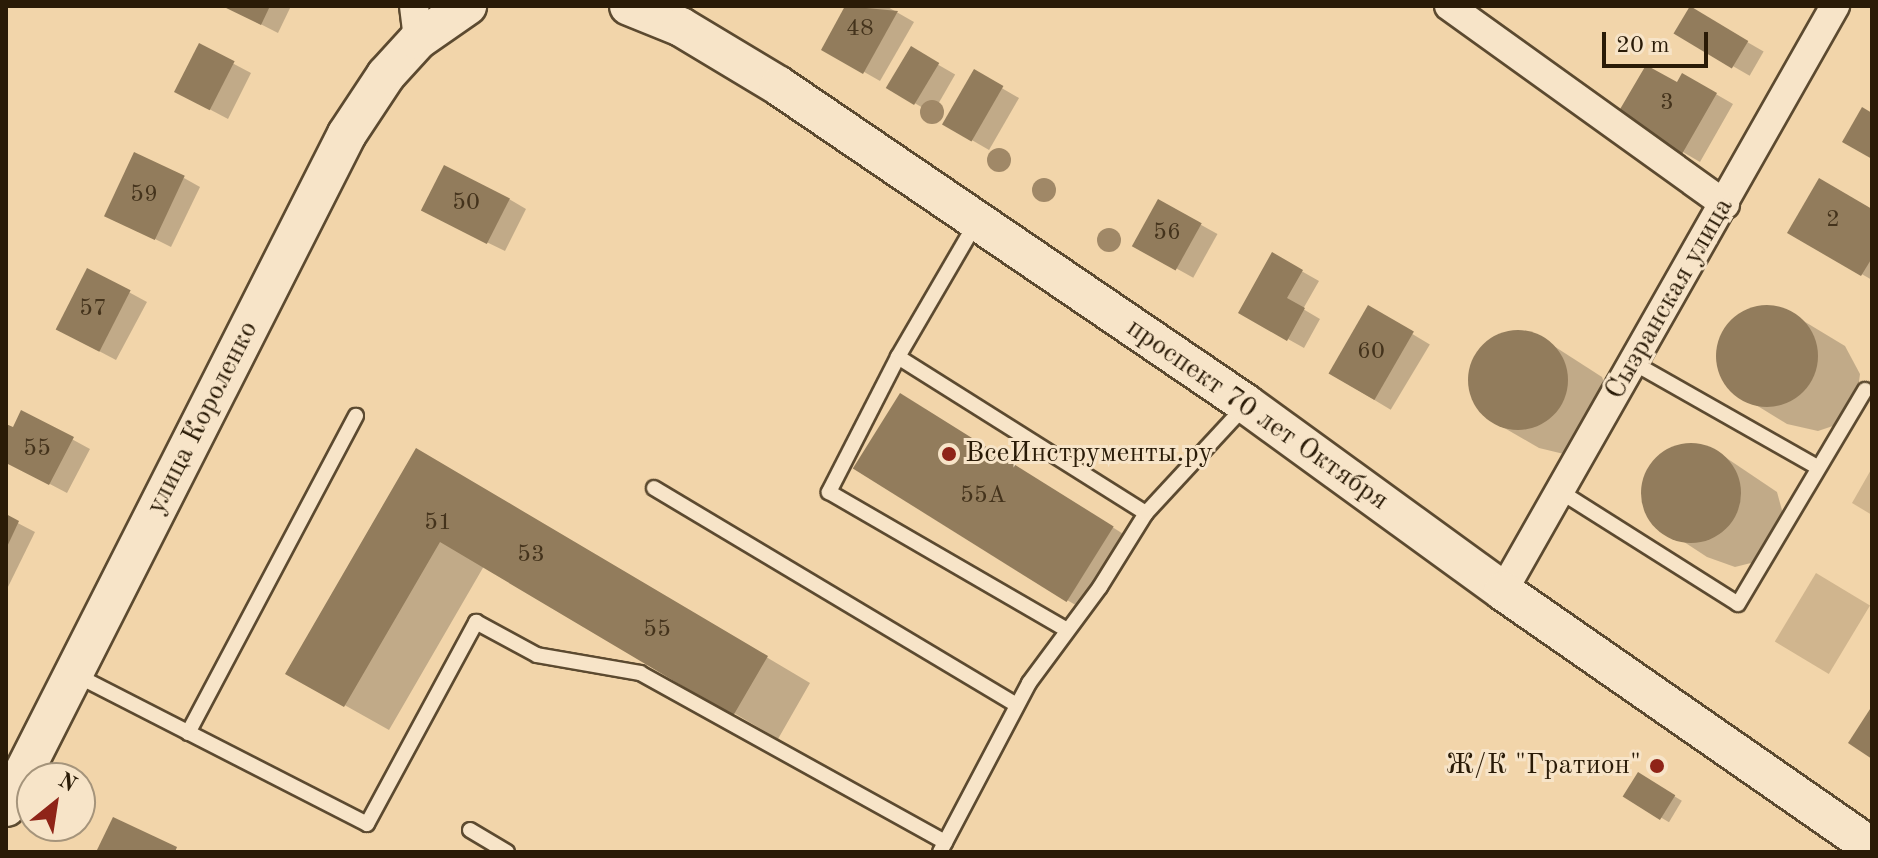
<!DOCTYPE html>
<meta charset="utf-8">
<style>
body{margin:0}
#map{position:relative;width:1878px;height:858px;overflow:hidden;background:#f2d5aa;font-family:"Old Standard TT",serif}
div>[style]{position:absolute}
[style*='--x']{left:calc(var(--x)*1px);top:calc(var(--y)*1px);width:calc(var(--w)*1px);rotate:calc(var(--a)*1deg)}
.green>*{inset:0;background:#d0b58e;transform-origin:0 0}
.shadow>*{inset:0;background:#0003;transform-origin:0 0}
.building>*{inset:0;background:#927c5c;transform-origin:0 0}
.round{border-radius:50%}
.roads{filter:drop-shadow(2px 0 #5c4a30) drop-shadow(-2px 0 #5c4a30) drop-shadow(0 2px #5c4a30) drop-shadow(0 -2px #5c4a30)}
.lane>*{height:14px;margin:-7px;padding:0 7px;transform-origin:7px;border-radius:7px;background:#f7e4c8}
.street>*{height:28px;margin:-14px;padding:0 14px;transform-origin:14px;border-radius:14px;background:#f7e4c8}
.secondary>*{height:38px;margin:-19px;padding:0 19px;transform-origin:19px;border-radius:19px;background:#f7e4c8}
.trees>*{width:24px;height:24px;margin:-12px;border-radius:50%;background:#a08867}
.dots>*{width:22px;height:22px;translate:-50% -50%;box-sizing:border-box;border:4px solid #f7e4c8;border-radius:50%}
span{translate:-50% -50%;white-space:nowrap;text-align:center;line-height:1.15;-webkit-text-stroke:6px #f7e4c8;paint-order:stroke}
.number-label{font-size:24px;color:#44331c}
.number-label span{-webkit-text-stroke-width:0}
.street-label{font-size:28px;color:#2a1b07}
.poi-label{font-size:28px;color:#2a1b07}
.left{translate:0 -50%;text-align:left}
.right{translate:-100% -50%;text-align:right}
.frame{position:absolute;inset:0;border:8px solid #2a1b07;pointer-events:none}
.north{position:absolute;left:16px;top:762px;width:80px;height:80px;box-sizing:border-box;background:#f7e4c8;border:2px solid #a5947b;border-radius:50%;rotate:30deg;font-size:22px;font-weight:700;line-height:32px;text-align:center;color:#2a1b07}
.north::after{content:'';display:block;margin:auto;width:28px;height:36px;background:#8f2418;clip-path:polygon(50% 0,100% 100%,50% 72%,0 100%)}
.scale{position:absolute;left:1602px;top:32px;width:106px;height:36px;box-sizing:border-box;border:4px solid #2a1b07;border-top:0;padding-left:10px;font-size:24px;line-height:28px;white-space:nowrap;color:#2a1b07;-webkit-text-stroke:6px #f7e4c8;paint-order:stroke}
</style>
<div id="map">
<div class="green">
<i style="clip-path:polygon(1872px 468px,1872px 515px,1852px 503px)"></i>
<i style="left:1816px;top:573px;width:63px;height:80px;rotate:31deg"></i>
</div>
<div class="shadow">
<i style="clip-path:polygon(225px 6px,291px 6px,278px 33px)"></i>
<i style="clip-path:polygon(848px 6px,886px 6px,914px 22px,880px 81px,824px 49px)"></i>
<i style="left:1690px;top:9px;width:85px;height:28px;rotate:30deg"></i>
<i style="clip-path:polygon(200px 46px,251px 73px,228px 119px,194px 101px)"></i>
<i style="left:911px;top:49px;width:51px;height:45px;rotate:30deg"></i>
<i style="left:974px;top:72px;width:52px;height:60px;rotate:30deg"></i>
<i style="clip-path:polygon(1683px 75px,1733px 104px,1700px 162px,1619px 115px,1677px 85px)"></i>
<i style="clip-path:polygon(184px 178px,200px 187px,171px 247px,121px 222px)"></i>
<i style="clip-path:polygon(509px 199px,526px 209px,505px 251px,441px 220px)"></i>
<i style="left:1158px;top:201px;width:68px;height:50px;rotate:29deg"></i>
<i style="clip-path:polygon(1872px 211px,1872px 280px,1789px 232px)"></i>
<i style="clip-path:polygon(1273px 255px,1319px 281px,1303px 309px,1320px 319px,1304px 348px,1241px 313px)"></i>
<i style="clip-path:polygon(88px 270px,147px 302px,116px 360px,74px 338px)"></i>
<i style="left:1369px;top:308px;width:71px;height:76px;rotate:31deg"></i>
<i style="clip-path:polygon(1755px 308px,1787px 311px,1845px 346px,1860px 374px,1856px 405px,1833px 426px,1818px 431px,1787px 424px,1730px 389px,1718px 361px,1723px 334px,1742px 313px)"></i>
<i style="clip-path:polygon(1518px 331px,1546px 341px,1602px 377px,1612px 404px,1568px 455px,1539px 448px,1494px 422px,1482px 413px,1470px 385px,1477px 354px,1503px 334px)"></i>
<i style="clip-path:polygon(925px 409px,1136px 542px,1091px 614px,1067px 600px)"></i>
<i style="clip-path:polygon(22px 412px,90px 449px,67px 493px,6px 461px,6px 426px,13px 430px)"></i>
<i style="clip-path:polygon(1693px 444px,1722px 455px,1777px 492px,1785px 521px,1763px 560px,1735px 567px,1707px 557px,1652px 521px,1643px 492px,1646px 477px,1664px 453px)"></i>
<i style="clip-path:polygon(460px 476px,810px 683px,778px 739px,484px 566px,389px 730px,332px 698px)"></i>
<i style="clip-path:polygon(6px 517px,35px 532px,6px 591px)"></i>
<i style="left:1639px;top:775px;width:50px;height:25px;rotate:31deg"></i>
</div>
<div class="building">
<i style="clip-path:polygon(222px 6px,270px 6px,261px 25px)"></i>
<i style="clip-path:polygon(845px 6px,898px 11px,863px 74px,821px 50px)"></i>
<i style="left:1690px;top:6px;width:68px;height:32px;rotate:31deg"></i>
<i style="left:199px;top:43px;width:40px;height:55px;rotate:27deg"></i>
<i style="left:911px;top:46px;width:33px;height:49px;rotate:31deg"></i>
<i style="clip-path:polygon(1646px 65px,1677px 82px,1682px 73px,1717px 93px,1682px 154px,1616px 116px)"></i>
<i style="left:974px;top:69px;width:34px;height:64px;rotate:30deg"></i>
<i style="clip-path:polygon(1862px 107px,1872px 113px,1872px 159px,1842px 142px)"></i>
<i style="left:134px;top:152px;width:56px;height:71px;rotate:25deg"></i>
<i style="left:444px;top:165px;width:74px;height:51px;rotate:27deg"></i>
<i style="clip-path:polygon(1819px 178px,1872px 209px,1872px 258px,1861px 276px,1787px 233px)"></i>
<i style="left:1158px;top:199px;width:50px;height:54px;rotate:29deg"></i>
<i style="clip-path:polygon(1272px 252px,1303px 270px,1287px 298px,1305px 308px,1287px 341px,1238px 313px)"></i>
<i style="left:87px;top:268px;width:49px;height:69px;rotate:27deg"></i>
<i style="left:1368px;top:305px;width:53px;height:79px;rotate:30deg"></i>
<i class="round" style="left:1716px;top:305px;width:102px;height:102px"></i>
<i class="round" style="left:1468px;top:330px;width:100px;height:100px"></i>
<i style="left:900px;top:393px;width:252px;height:89px;rotate:32deg"></i>
<i style="clip-path:polygon(21px 410px,74px 437px,49px 485px,6px 463px,6px 424px,13px 427px)"></i>
<i class="round" style="left:1641px;top:443px;width:100px;height:100px"></i>
<i style="clip-path:polygon(416px 448px,768px 656px,733px 716px,440px 542px,344px 707px,285px 674px)"></i>
<i style="clip-path:polygon(6px 514px,19px 521px,6px 549px)"></i>
<i style="clip-path:polygon(1872px 706px,1872px 759px,1848px 743px)"></i>
<i style="left:1638px;top:772px;width:44px;height:29px;rotate:32deg"></i>
<i style="clip-path:polygon(113px 817px,177px 847px,175px 852px,96px 852px)"></i>
</div>
<div class="roads">
<div class="lane">
<i style="--x:977;--y:221;--w:157;--a:120.2"></i>
<i style="--x:898;--y:357;--w:152;--a:117.1"></i>
<i style="--x:829;--y:492;--w:275;--a:30.1"></i>
<i style="--x:898;--y:357;--w:293;--a:32.2"></i>
<i style="--x:1634;--y:363;--w:210;--a:29.6"></i>
<i style="--x:654;--y:488;--w:422;--a:30.9"></i>
<i style="--x:1561;--y:492;--w:209;--a:32.3"></i>
<i style="--x:1738;--y:604;--w:249;--a:-59.3"></i>
<i style="--x:74;--y:674;--w:329;--a:27.1"></i>
<i style="--x:367;--y:824;--w:230;--a:-61.6"></i>
<i style="--x:476;--y:622;--w:69;--a:28.4"></i>
<i style="--x:537;--y:655;--w:105;--a:9.9"></i>
<i style="--x:640;--y:673;--w:349;--a:29"></i>
<i style="--x:188;--y:733;--w:359;--a:-62.1"></i>
<i style="--x:470;--y:830;--w:43;--a:30.7"></i>
<i style="--x:940;--y:852;--w:191;--a:-62.2"></i>
<i style="--x:1029;--y:683;--w:119;--a:-53.5"></i>
<i style="--x:1100;--y:587;--w:87;--a:-58.1"></i>
<i style="--x:1146;--y:513;--w:146;--a:-47.2"></i>
</div>
<div class="street">
<i style="--x:414;--y:6;--w:34;--a:83"></i>
<i style="--x:1449;--y:6;--w:340;--a:35.7"></i>
<i style="--x:1503;--y:591;--w:673;--a:-60.42"></i>
</div>
<div class="secondary">
<i style="--x:629;--y:6;--w:56;--a:22"></i>
<i style="--x:681;--y:27;--w:114;--a:31"></i>
<i style="--x:779;--y:86;--w:565;--a:34.25"></i>
<i style="--x:1246;--y:404;--w:318;--a:36"></i>
<i style="--x:1503;--y:591;--w:449;--a:34.8"></i>
<i style="--x:6;--y:807;--w:754;--a:-63.13"></i>
<i style="--x:347;--y:134;--w:71;--a:-56.5"></i>
<i style="--x:386;--y:75;--w:47;--a:-47.6"></i>
<i style="--x:418;--y:40;--w:60;--a:-34.8"></i>
</div>
</div>
<div class="trees">
<i style="left:932px;top:112px"></i>
<i style="left:999px;top:160px"></i>
<i style="left:1044px;top:190px"></i>
<i style="left:1109px;top:240px"></i>
</div>
<div class="dots">
<i style="left:949px;top:454px;background:#8f2418"></i>
<i style="left:1657px;top:766px;background:#8f2418"></i>
</div>
<div class="number-label">
<span style="left:860px;top:30px">48</span>
<span style="left:1667px;top:104px">3</span>
<span style="left:144px;top:196px">59</span>
<span style="left:466px;top:204px">50</span>
<span style="left:1833px;top:221px">2</span>
<span style="left:1167px;top:234px">56</span>
<span style="left:93px;top:310px">57</span>
<span style="left:1371px;top:353px">60</span>
<span style="left:37px;top:450px">55</span>
<span style="left:983px;top:497px">55А</span>
<span style="left:438px;top:524px">51</span>
<span style="left:531px;top:556px">53</span>
<span style="left:657px;top:631px">55</span>
</div>
<div class="street-label">
<span style="left:1670px;top:299px;rotate:-60deg">Сызранская улица</span>
<span style="left:1257px;top:415px;rotate:35deg">проспект 70 лет Октября</span>
<span style="left:203px;top:418px;rotate:-63deg">улица Короленко</span>
</div>
<div class="poi-label">
<span class="left" style="left:965px;top:454px">ВсеИнструменты.ру</span>
<span class="right" style="left:1641px;top:766px">Ж/К "Гратион"</span>
</div>
<div class="frame"></div>
<div class="north">N</div>
<div class="scale">20 m</div>
</div>
